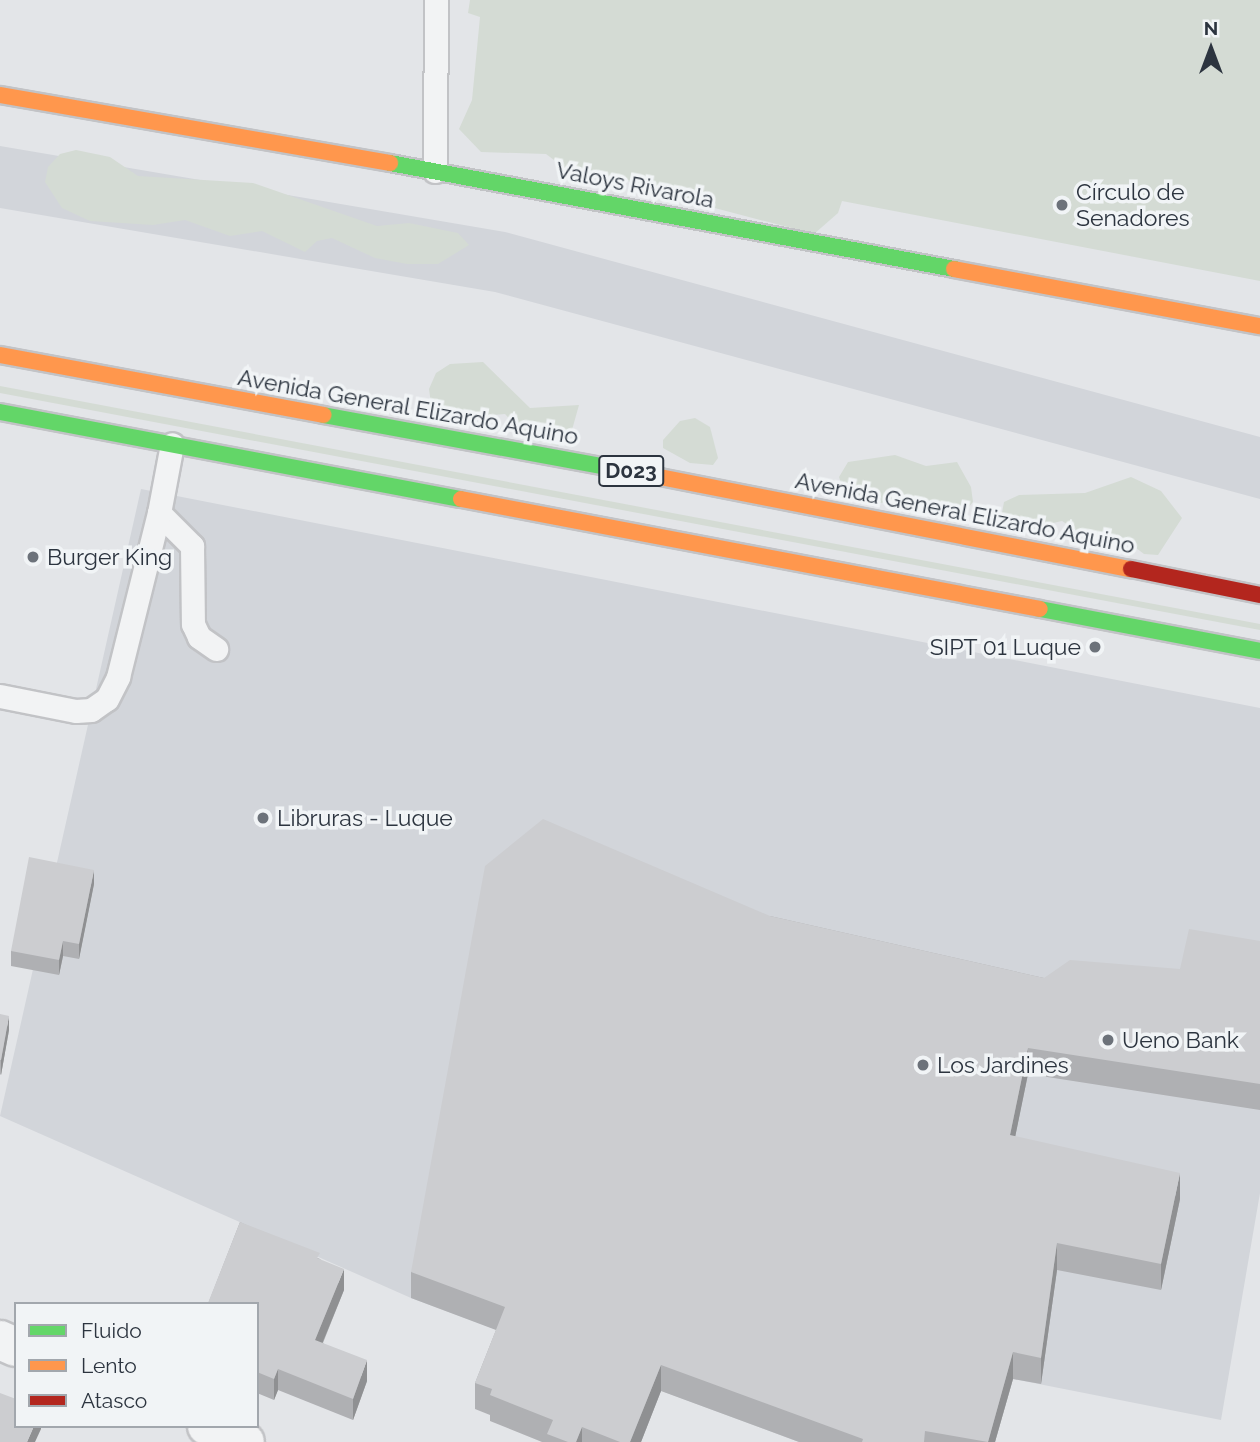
<!DOCTYPE html>
<meta charset="utf-8">
<style>
body{margin:0}
#map{position:relative;width:1260px;height:1442px;overflow:hidden;background:#e3e5e8;font-family:Raleway,sans-serif}
div>[style]{position:absolute}
[style*='--x']{left:calc(var(--x)*1px);top:calc(var(--y)*1px);width:calc(var(--w)*1px);rotate:calc(var(--a)*1deg)}
.built>*{inset:0;background:#d2d5da}
.green>*{inset:0;background:#d4dbd4}
.roads{filter:drop-shadow(2px 0 #c2c3c6) drop-shadow(-2px 0 #c2c3c6) drop-shadow(0 2px #c2c3c6) drop-shadow(0 -2px #c2c3c6)}
.lane>*{height:23px;margin:-11.5px;padding:0 11.5px;transform-origin:11.5px;border-radius:11.5px;background:#f2f3f4}
.street>*{height:38px;margin:-19px;padding:0 19px;transform-origin:19px;border-radius:19px;background:#f2f3f4}
.fast>*{height:16px;margin:-8px;padding:0 8px;transform-origin:8px;border-radius:8px;background:#63d668}
.slow>*{height:16px;margin:-8px;padding:0 8px;transform-origin:8px;border-radius:8px;background:#ff974d}
.jam>*{height:16px;margin:-8px;padding:0 8px;transform-origin:8px;border-radius:8px;background:#b3261e}
.wall>*{inset:0;background:#afb0b3}
.shaded-wall>*{inset:0;background:#8f9092}
.building>*{inset:0;background:#cccdd0}
.dots>*{width:19px;height:19px;translate:-50% -50%;box-sizing:border-box;border:4px solid #f1f4f6;border-radius:50%}
span{translate:-50% -50%;white-space:nowrap;text-align:center;line-height:1.15;-webkit-text-stroke:7px #f1f4f6;paint-order:stroke}
.shield-label span{padding:2px 5px;background:#f1f4f6;border:2px solid;border-radius:5px;-webkit-text-stroke-width:0}
.shield-label{font-size:21px;color:#2c343f;font-weight:700}
.street-label{font-size:23px;color:#2c343f}
.poi-label{font-size:23px;color:#2c343f}
.left{translate:0 -50%;text-align:left}
.right{translate:-100% -50%;text-align:right}
.legend{position:absolute;left:14px;top:1302px;width:245px;height:126px;box-sizing:border-box;background:#f1f4f6;border:2px solid #a2a7ad;margin:0;padding:9px 12px;list-style:none;font-size:21px;color:#2c343f}
.legend li{display:flex;align-items:center;gap:14px;height:35px}
.legend b{width:35px;border:2px solid #a2a7ad}
.north{position:absolute;left:1176px;top:14px;width:70px;height:70px;-webkit-text-stroke:5px #f1f4f6;paint-order:stroke;rotate:0deg;font-size:19px;font-weight:700;line-height:28px;text-align:center;color:#2c343f}
.north::after{content:'';display:block;margin:auto;width:24px;height:32px;background:#2c343f;clip-path:polygon(50% 0,100% 100%,50% 72%,0 100%)}
</style>
<div id="map">
<div class="built">
<i style="clip-path:polygon(0 146px,505px 232px,1260px 437px,1260px 499px,495px 292px,0 208px)"></i>
<i style="clip-path:polygon(141px 489px,1260px 708px,1260px 1193px,1221px 1420px,1014px 1379px,799px 1442px,411px 1298px,0 1116px)"></i>
</div>
<div class="green">
<i style="clip-path:polygon(470px 0,1260px 0,1260px 281px,842px 201px,838px 213px,814px 234px,692px 202px,662px 187px,570px 172px,546px 154px,481px 152px,459px 129px,472px 100px,480px 17px,468px 13px)"></i>
<i style="clip-path:polygon(76px 150px,110px 157px,138px 176px,253px 183px,377px 226px,409px 223px,458px 233px,469px 245px,438px 264px,407px 264px,375px 258px,332px 238px,317px 241px,305px 252px,262px 231px,230px 236px,185px 220px,153px 225px,90px 221px,62px 208px,45px 182px,48px 167px,60px 154px)"></i>
<i style="clip-path:polygon(483px 362px,530px 408px,579px 405px,570px 437px,558px 446px,528px 438px,505px 414px,459px 418px,431px 404px,429px 389px,436px 373px,450px 364px)"></i>
<i style="clip-path:polygon(0 386px,1260px 624px,1260px 630px,0 393px)"></i>
<i style="clip-path:polygon(695px 418px,710px 427px,718px 458px,713px 465px,690px 463px,663px 448px,663px 440px,680px 421px)"></i>
<i style="clip-path:polygon(895px 455px,926px 466px,957px 462px,971px 487px,973px 502px,962px 515px,946px 517px,903px 500px,872px 504px,844px 493px,839px 477px,848px 462px)"></i>
<i style="clip-path:polygon(1131px 477px,1161px 491px,1182px 518px,1158px 555px,1144px 554px,1119px 535px,1088px 538px,1062px 521px,1031px 528px,1001px 518px,1004px 502px,1019px 495px,1085px 493px)"></i>
</div>
<div class="roads">
<div class="lane">
<i style="--x:435;--y:171;--w:171;--a:-89.7"></i>
<i style="--x:159;--y:513;--w:47;--a:45"></i>
<i style="--x:192;--y:546;--w:78;--a:89.3"></i>
<i style="--x:193;--y:624;--w:14;--a:65"></i>
<i style="--x:199;--y:637;--w:21;--a:35"></i>
<i style="--x:0;--y:696;--w:77;--a:11.2"></i>
<i style="--x:76;--y:711;--w:15;--a:-4"></i>
<i style="--x:91;--y:710;--w:19;--a:-35"></i>
<i style="--x:107;--y:699;--w:25;--a:-63"></i>
<i style="--x:118;--y:677;--w:169;--a:-76"></i>
<i style="--x:159;--y:513;--w:70;--a:-79.3"></i>
</div>
<div class="street">
<i style="--x:0;--y:1340;--w:17;--a:24"></i>
<i style="--x:207;--y:1426;--w:41;--a:22.8"></i>
</div>
<div class="fast">
<i style="--x:390;--y:163;--w:574;--a:10.64"></i>
<i style="--x:0;--y:412;--w:469;--a:10.7"></i>
<i style="--x:323;--y:415;--w:343;--a:10.4"></i>
<i style="--x:1040;--y:609;--w:224;--a:10.8"></i>
</div>
<div class="slow">
<i style="--x:0;--y:95;--w:396;--a:9.9"></i>
<i style="--x:954;--y:269;--w:311;--a:10.6"></i>
<i style="--x:0;--y:355;--w:329;--a:10.5"></i>
<i style="--x:660;--y:477;--w:480;--a:11.1"></i>
<i style="--x:461;--y:499;--w:589;--a:10.76"></i>
</div>
<div class="jam">
<i style="--x:1131;--y:569;--w:132;--a:11.4"></i>
</div>
</div>
<div class="wall">
<i style="clip-path:polygon(94px 884px,79px 959px,63px 956px,59px 975px,11px 966px,11px 951px)"></i>
<i style="clip-path:polygon(770px 916px,1044px 978px,1180px 969px,1260px 941px,1260px 1110px,1028px 1074px,1015px 1137px,1180px 1199px,1161px 1290px,1057px 1270px,1041px 1384px,1013px 1379px,995px 1442px,799px 1442px,661px 1391px,641px 1442px,542px 1442px,490px 1421px,490px 1415px,475px 1409px,475px 1383px,496px 1330px,411px 1298px,411px 1272px)"></i>
<i style="clip-path:polygon(0 1014px,9px 1030px,1px 1075px,0 1074px)"></i>
<i style="clip-path:polygon(240px 1222px,320px 1259px,344px 1290px,323px 1343px,367px 1381px,353px 1420px,278px 1390px,274px 1400px,257px 1393px,257px 1304px,208px 1304px)"></i>
</div>
<div class="shaded-wall">
<i style="clip-path:polygon(94px 870px,94px 884px,79px 959px,79px 944px)"></i>
<i style="clip-path:polygon(63px 941px,63px 956px,59px 975px,59px 960px)"></i>
<i style="clip-path:polygon(9px 1016px,9px 1030px,1px 1075px,1px 1060px)"></i>
<i style="clip-path:polygon(1028px 1048px,1028px 1074px,1010px 1162px,1010px 1135px)"></i>
<i style="clip-path:polygon(1180px 1173px,1180px 1199px,1161px 1290px,1161px 1264px)"></i>
<i style="clip-path:polygon(1057px 1243px,1057px 1270px,1041px 1384px,1041px 1358px)"></i>
<i style="clip-path:polygon(344px 1269px,344px 1290px,315px 1361px,315px 1340px)"></i>
<i style="clip-path:polygon(1013px 1352px,1013px 1379px,995px 1442px,988px 1442px)"></i>
<i style="clip-path:polygon(367px 1360px,367px 1381px,353px 1420px,353px 1399px)"></i>
<i style="clip-path:polygon(661px 1365px,661px 1391px,641px 1442px,630px 1442px)"></i>
<i style="clip-path:polygon(278px 1369px,278px 1390px,274px 1400px,274px 1379px)"></i>
<i style="clip-path:polygon(34px 1426px,41px 1426px,41px 1429px,35px 1442px,27px 1442px)"></i>
<i style="clip-path:polygon(582px 1427px,582px 1442px,576px 1442px)"></i>
</div>
<div class="building">
<i style="clip-path:polygon(543px 819px,770px 916px,1044px 978px,1070px 960px,1180px 969px,1189px 929px,1260px 941px,1260px 1084px,1028px 1048px,1010px 1135px,1180px 1173px,1161px 1264px,1057px 1243px,1041px 1358px,1013px 1352px,988px 1442px,925px 1431px,924px 1442px,862px 1442px,863px 1439px,661px 1365px,630px 1442px,620px 1442px,582px 1427px,576px 1442px,568px 1442px,547px 1434px,553px 1420px,490px 1395px,492px 1389px,475px 1383px,505px 1307px,411px 1272px,485px 866px)"></i>
<i style="clip-path:polygon(29px 857px,94px 870px,79px 944px,63px 941px,59px 960px,11px 951px)"></i>
<i style="clip-path:polygon(0 1014px,9px 1016px,1px 1060px,0 1060px)"></i>
<i style="clip-path:polygon(240px 1222px,320px 1253px,317px 1258px,344px 1269px,315px 1340px,367px 1360px,353px 1399px,278px 1369px,274px 1379px,257px 1372px,257px 1304px,208px 1303px)"></i>
<i style="clip-path:polygon(0 1393px,16px 1399px,16px 1426px,34px 1426px,27px 1442px,0 1442px)"></i>
</div>
<div class="dots">
<i style="left:1062px;top:205px;background:#6c727a"></i>
<i style="left:33px;top:557px;background:#6c727a"></i>
<i style="left:1095px;top:647px;background:#6c727a"></i>
<i style="left:263px;top:818px;background:#6c727a"></i>
<i style="left:1108px;top:1040px;background:#6c727a"></i>
<i style="left:923px;top:1065px;background:#6c727a"></i>
</div>
<div class="shield-label">
<span style="left:631px;top:471px">D023</span>
</div>
<div class="street-label">
<span style="left:635px;top:185px;rotate:11deg">Valoys Rivarola</span>
<span style="left:408px;top:407px;rotate:10deg">Avenida General Elizardo Aquino</span>
<span style="left:965px;top:513px;rotate:11deg">Avenida General Elizardo Aquino</span>
</div>
<div class="poi-label">
<span class="left" style="left:1076px;top:205px">Círculo de<br>Senadores</span>
<span class="left" style="left:47px;top:557px">Burger King</span>
<span class="right" style="left:1081px;top:647px">SIPT 01 Luque</span>
<span class="left" style="left:277px;top:818px">Libruras - Luque</span>
<span class="left" style="left:1122px;top:1040px">Ueno Bank</span>
<span class="left" style="left:937px;top:1065px">Los Jardines</span>
</div>
<ul class="legend">
<li><b style="height:9px;background:#63d668"></b>Fluido</li>
<li><b style="height:9px;background:#ff974d"></b>Lento</li>
<li><b style="height:9px;background:#b3261e"></b>Atasco</li>
</ul>
<div class="north">N</div>
</div>
